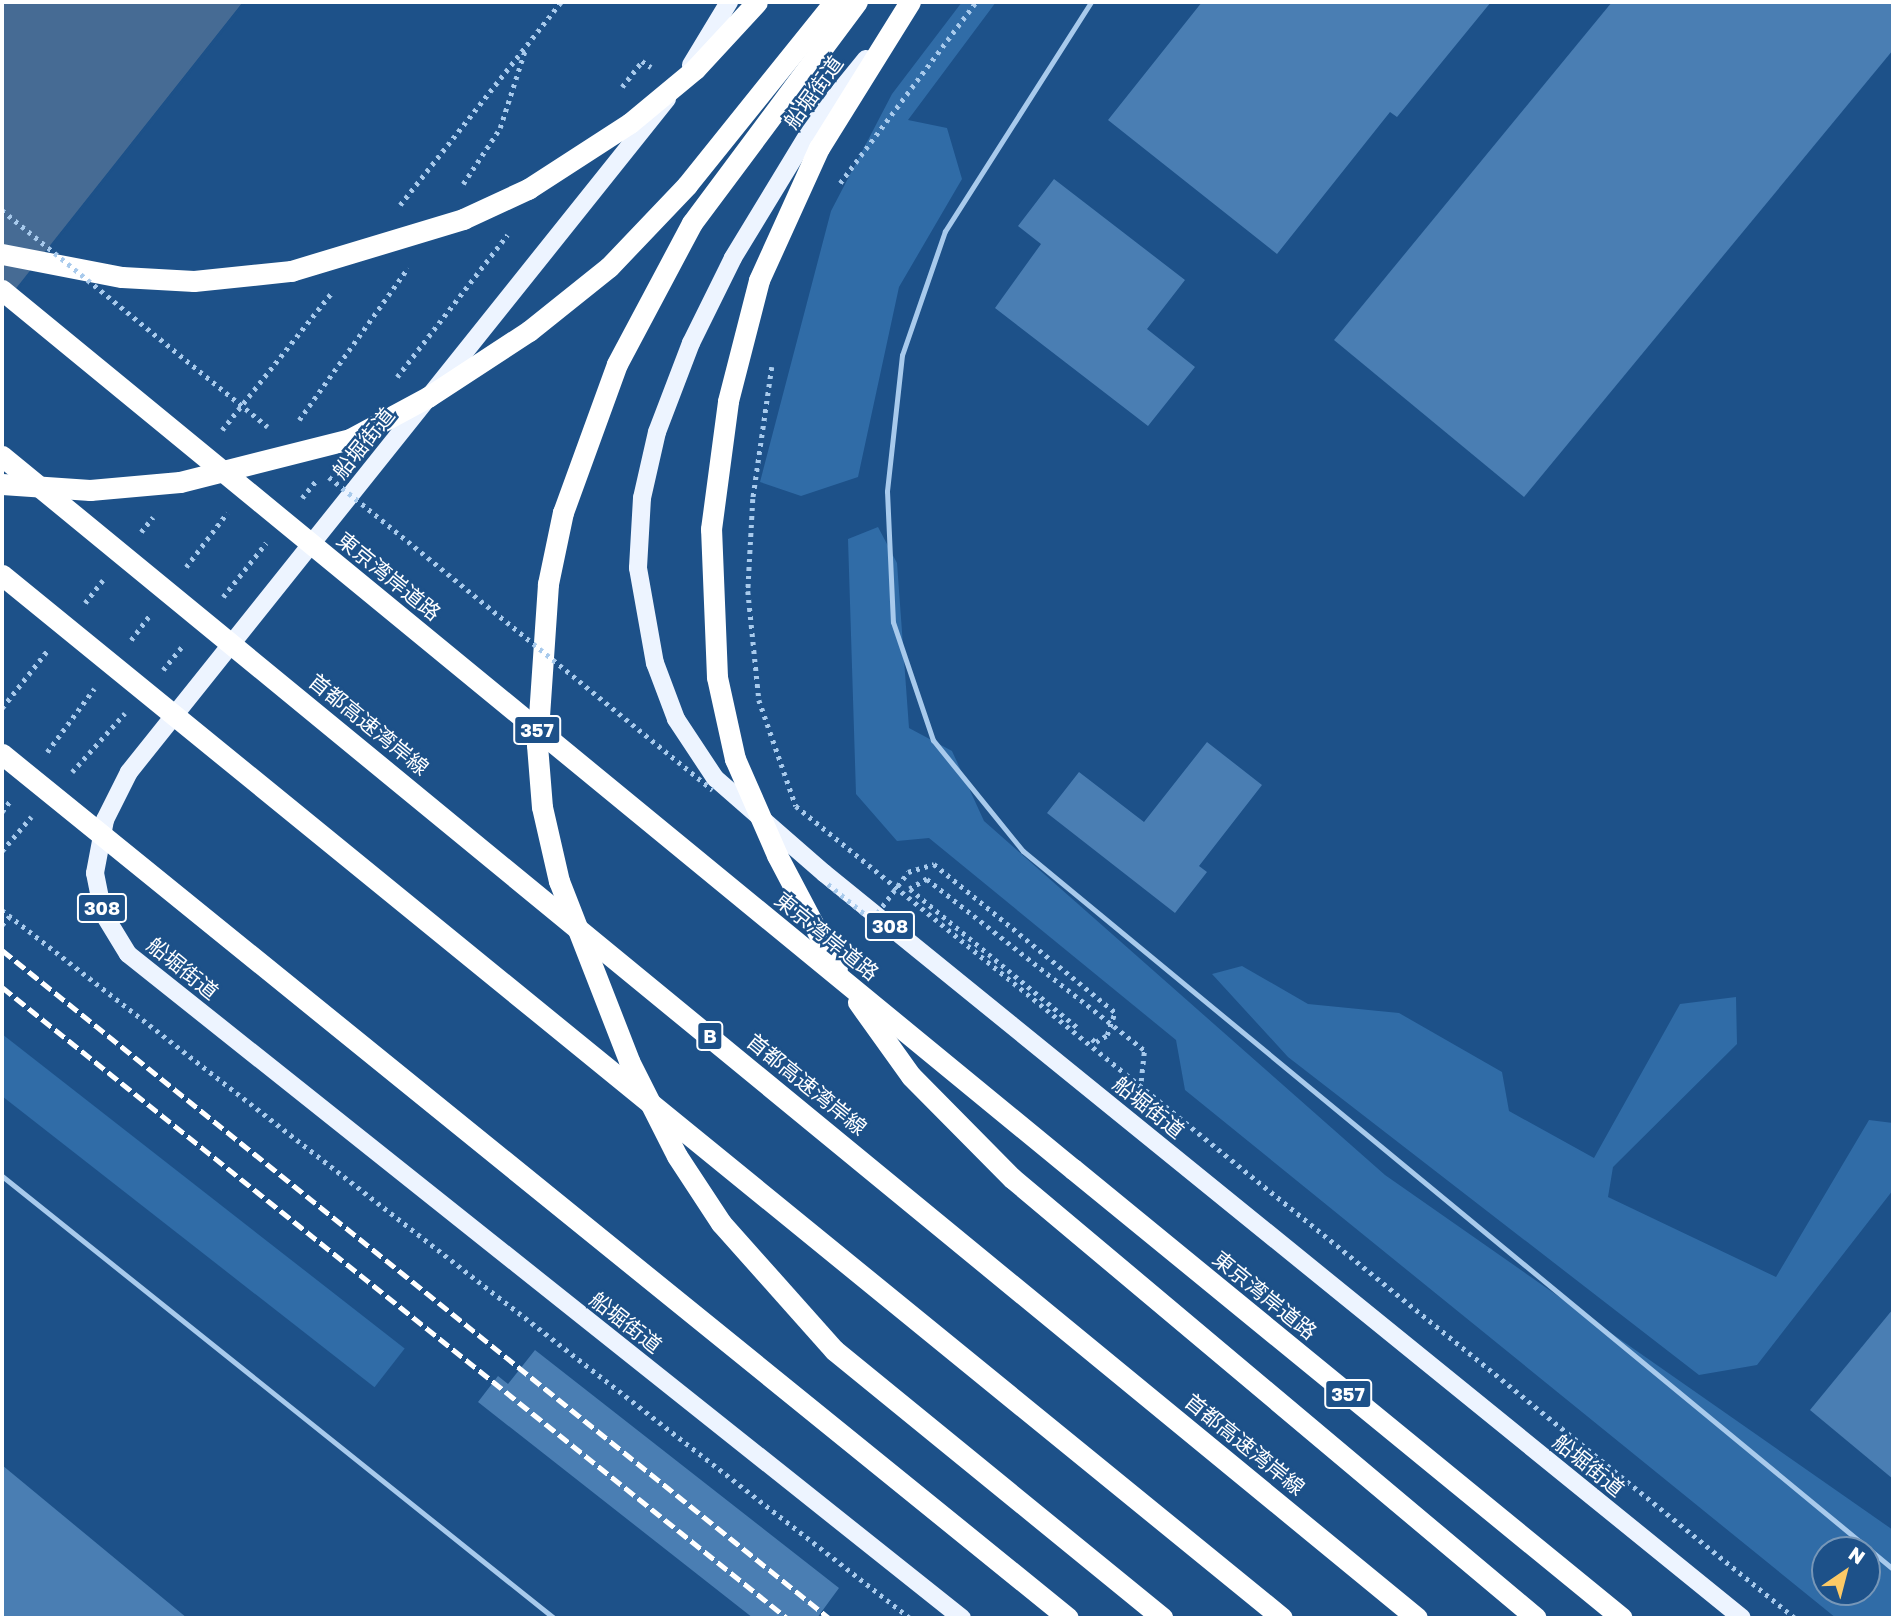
<!DOCTYPE html>
<meta charset="utf-8">
<style>
body{margin:0}
#map{position:relative;width:1895px;height:1620px;overflow:hidden;background:#1d5189;font-family:"Golos Text","Noto Sans JP",sans-serif}
div>[style]{position:absolute}
[style*='--x']{left:calc(var(--x)*1px);top:calc(var(--y)*1px);width:calc(var(--w)*1px);rotate:calc(var(--a)*1deg)}
.green>*{inset:0;background:#306ca7;transform-origin:0 0}
.water>*{inset:0;background:#466b94}
.pier>*{inset:0;background:#1d5189}
.building>*{inset:0;background:#4a7eb3}
.path>*{height:4.5px;margin-top:-2.25px;transform-origin:0;background:repeating-linear-gradient(90deg,#a8caec 0 3.5px,transparent 0 8.5px)}
.lane>*{height:5px;margin:-2.5px;padding:0 2.5px;transform-origin:2.5px;border-radius:2.5px;background:#a8caec}
.primary>*{height:18px;margin:-9px;padding:0 9px;transform-origin:9px;border-radius:9px;background:#edf4ff}
.highway>*{height:21px;margin:-10.5px;padding:0 10.5px;transform-origin:10.5px;border-radius:10.5px;background:#fff}
.rail>*{height:5px;margin-top:-2.5px;transform-origin:0;background:repeating-linear-gradient(90deg,#fff 0 12px,transparent 0 17px)}
.path-bridge>*{height:4.5px;margin-top:-2.25px;transform-origin:0;background:repeating-linear-gradient(90deg,#a8caec 0 3.5px,transparent 0 8.5px)}
.highway-bridge>*{height:21px;margin:-10.5px;padding:0 10.5px;transform-origin:10.5px;border-radius:10.5px;background:#fff}
span{translate:-50% -50%;white-space:nowrap;text-align:center;line-height:1.15;-webkit-text-stroke:5px #1d5189;paint-order:stroke}
.shield-label span{padding:2px 5px;background:#1d5189;border:2px solid;border-radius:5px;-webkit-text-stroke-width:0}
.shield-label{font-size:19px;color:#fff;font-weight:700}
.street-label{font-size:21px;color:#fff}
.frame{position:absolute;inset:0;border:4px solid #fff;pointer-events:none}
.north{position:absolute;left:1811px;top:1536px;width:70px;height:70px;box-sizing:border-box;background:#1d5189;border:2px solid #7797b8;border-radius:50%;rotate:35deg;font-size:19px;font-weight:700;line-height:28px;text-align:center;color:#fff}
.north::after{content:'';display:block;margin:auto;width:24px;height:32px;background:#fbc966;clip-path:polygon(50% 0,100% 100%,50% 72%,0 100%)}
</style>
<div id="map">
<div class="green">
<i style="clip-path:polygon(962px 2px,996px 2px,908px 120px,947px 128px,962px 179px,899px 287px,858px 477px,801px 496px,760px 482px,831px 211px,892px 94px)"></i>
<i style="clip-path:polygon(evenodd,878px 527px,897px 563px,909px 728px,952px 751px,984px 821px,1385px 1175px,1893px 1530px,1893px 1618px,1836px 1618px,1185px 1090px,1176px 1040px,929px 838px,897px 841px,856px 794px,848px 539px,878px 527px,1825px 1550px,1867px 1550px,1867px 1592px,1825px 1592px,1825px 1550px)"></i>
<i style="clip-path:polygon(1242px 966px,1308px 1004px,1399px 1013px,1502px 1072px,1509px 1111px,1594px 1158px,1680px 1004px,1736px 997px,1737px 1044px,1613px 1167px,1608px 1197px,1776px 1277px,1869px 1120px,1893px 1123px,1893px 1190px,1757px 1365px,1699px 1375px,1288px 1057px,1212px 974px)"></i>
<i style="left:2px;top:1034px;width:511px;height:49px;rotate:38deg"></i>
</div>
<div class="water">
<i style="clip-path:polygon(2px 2px,243px 2px,2px 306px)"></i>
</div>
<div class="pier">
<i style="clip-path:polygon(243px 2px,245px 4px,2px 310px,2px 307px)"></i>
</div>
<div class="building">
<i style="clip-path:polygon(1202px 2px,1491px 2px,1397px 117px,1390px 112px,1277px 254px,1108px 120px)"></i>
<i style="clip-path:polygon(1612px 2px,1893px 2px,1893px 50px,1524px 497px,1334px 340px)"></i>
<i style="clip-path:polygon(1054px 179px,1185px 280px,1147px 329px,1195px 367px,1148px 426px,995px 308px,1041px 244px,1018px 226px)"></i>
<i style="clip-path:polygon(1207px 742px,1262px 785px,1199px 866px,1207px 872px,1175px 913px,1047px 813px,1079px 772px,1144px 822px)"></i>
<i style="clip-path:polygon(1893px 1309px,1893px 1479px,1810px 1410px)"></i>
<i style="clip-path:polygon(535px 1350px,839px 1588px,817px 1618px,753px 1618px,478px 1402px,498px 1376px,508px 1384px)"></i>
<i style="clip-path:polygon(2px 1465px,187px 1618px,2px 1618px)"></i>
</div>
<div class="path">
<i style="--x:622;--y:87;--w:33;--a:-52"></i>
<i style="--x:642;--y:61;--w:11;--a:34"></i>
<i style="--x:840;--y:183;--w:226;--a:-53.1"></i>
<i style="--x:463;--y:184;--w:67;--a:-56.5"></i>
<i style="--x:500;--y:128;--w:85;--a:-72.2"></i>
<i style="--x:400;--y:205;--w:259;--a:-51.6"></i>
<i style="--x:772;--y:367;--w:133;--a:98.2"></i>
<i style="--x:753;--y:499;--w:92;--a:93.1"></i>
<i style="--x:748;--y:591;--w:110;--a:84.2"></i>
<i style="--x:759;--y:700;--w:112;--a:70.8"></i>
<i style="--x:796;--y:806;--w:1287;--a:39.1"></i>
<i style="--x:397;--y:377;--w:180;--a:-52.2"></i>
<i style="--x:299;--y:420;--w:187;--a:-54.4"></i>
<i style="--x:222;--y:430;--w:176;--a:-51.4"></i>
<i style="--x:302;--y:498;--w:22;--a:-51"></i>
<i style="--x:141;--y:532;--w:19;--a:-51"></i>
<i style="--x:186;--y:567;--w:68;--a:-52.8"></i>
<i style="--x:223;--y:597;--w:69;--a:-51.5"></i>
<i style="--x:85;--y:603;--w:29;--a:-52"></i>
<i style="--x:131;--y:640;--w:30;--a:-53"></i>
<i style="--x:163;--y:670;--w:33;--a:-51"></i>
<i style="--x:2;--y:708;--w:73;--a:-51.7"></i>
<i style="--x:47;--y:752;--w:79;--a:-53.3"></i>
<i style="--x:72;--y:772;--w:79;--a:-48.1"></i>
<i style="--x:2;--y:812;--w:14;--a:-54"></i>
<i style="--x:2;--y:851;--w:45;--a:-49.5"></i>
<i style="--x:927;--y:879;--w:20;--a:150"></i>
<i style="--x:910;--y:889;--w:219;--a:39.6"></i>
<i style="--x:2;--y:910;--w:1151;--a:37.94"></i>
<i style="--x:2;--y:925;--w:11;--a:-49"></i>
<i style="--x:1092;--y:1039;--w:5;--a:37"></i>
<i style="--x:1096;--y:1042;--w:13;--a:-32"></i>
<i style="--x:1107;--y:1035;--w:24;--a:-71"></i>
<i style="--x:1141;--y:1081;--w:31;--a:-84"></i>
</div>
<div class="lane">
<i style="--x:1091;--y:2;--w:272;--a:122.5"></i>
<i style="--x:945;--y:231;--w:131;--a:109.1"></i>
<i style="--x:902;--y:355;--w:137;--a:96.3"></i>
<i style="--x:887;--y:491;--w:131;--a:87.4"></i>
<i style="--x:893;--y:622;--w:125;--a:71.3"></i>
<i style="--x:933;--y:740;--w:143;--a:51"></i>
<i style="--x:1023;--y:851;--w:1128;--a:39.53"></i>
<i style="--x:2;--y:1176;--w:707;--a:38.69"></i>
</div>
<div class="primary">
<i style="--x:866;--y:59;--w:76;--a:129.1"></i>
<i style="--x:818;--y:118;--w:164;--a:121.3"></i>
<i style="--x:733;--y:258;--w:95;--a:116.3"></i>
<i style="--x:691;--y:343;--w:95;--a:110.9"></i>
<i style="--x:657;--y:432;--w:68;--a:102.8"></i>
<i style="--x:642;--y:498;--w:70;--a:93.3"></i>
<i style="--x:638;--y:568;--w:97;--a:79.9"></i>
<i style="--x:655;--y:663;--w:60;--a:69.4"></i>
<i style="--x:676;--y:719;--w:71;--a:56.5"></i>
<i style="--x:715;--y:778;--w:145;--a:41.1"></i>
<i style="--x:824;--y:873;--w:1182;--a:39.06"></i>
<i style="--x:691;--y:65;--w:74;--a:-58.9"></i>
<i style="--x:667;--y:99;--w:862;--a:128.64"></i>
<i style="--x:129;--y:772;--w:54;--a:116.6"></i>
<i style="--x:105;--y:820;--w:54;--a:100.7"></i>
<i style="--x:95;--y:873;--w:41;--a:78.7"></i>
<i style="--x:103;--y:913;--w:48;--a:58.6"></i>
<i style="--x:128;--y:954;--w:1066;--a:38.53"></i>
</div>
<div class="highway">
<i style="--x:2;--y:254;--w:122;--a:10.9"></i>
<i style="--x:122;--y:277;--w:72;--a:3.2"></i>
<i style="--x:194;--y:281;--w:98;--a:-5.9"></i>
<i style="--x:617;--y:364;--w:158;--a:110"></i>
<i style="--x:563;--y:512;--w:74;--a:101.8"></i>
<i style="--x:548;--y:584;--w:161;--a:93.9"></i>
<i style="--x:537;--y:745;--w:62;--a:85.4"></i>
<i style="--x:542;--y:807;--w:76;--a:77.1"></i>
<i style="--x:559;--y:881;--w:193;--a:68.7"></i>
<i style="--x:629;--y:1061;--w:106;--a:63.2"></i>
<i style="--x:677;--y:1156;--w:80;--a:56.7"></i>
<i style="--x:721;--y:1223;--w:170;--a:48.3"></i>
<i style="--x:834;--y:1350;--w:424;--a:39.2"></i>
<i style="--x:1073;--y:1169;--w:709;--a:39.28"></i>
<i style="--x:1012;--y:1178;--w:684;--a:40.02"></i>
</div>
<div class="rail">
<i style="--x:2;--y:950;--w:1063;--a:38.93"></i>
<i style="--x:2;--y:987;--w:1007;--a:38.79"></i>
</div>
<div class="path-bridge">
<i style="--x:2;--y:210;--w:343;--a:39.2"></i>
<i style="--x:329;--y:477;--w:495;--a:39.2"></i>
<i style="--x:927;--y:879;--w:276;--a:38.2"></i>
<i style="--x:828;--y:884;--w:57;--a:39.3"></i>
<i style="--x:872;--y:920;--w:60;--a:-53.1"></i>
<i style="--x:908;--y:872;--w:27;--a:-17"></i>
<i style="--x:934;--y:864;--w:234;--a:39.3"></i>
</div>
<div class="highway-bridge">
<i style="--x:291;--y:271;--w:180;--a:-16.8"></i>
<i style="--x:463;--y:219;--w:72;--a:-24.8"></i>
<i style="--x:528;--y:189;--w:121;--a:-32.9"></i>
<i style="--x:630;--y:123;--w:85;--a:-39.7"></i>
<i style="--x:695;--y:69;--w:91;--a:-47.2"></i>
<i style="--x:2;--y:290;--w:1386;--a:39.38"></i>
<i style="--x:617;--y:364;--w:160;--a:-62"></i>
<i style="--x:692;--y:223;--w:276;--a:-53.3"></i>
<i style="--x:2;--y:456;--w:1831;--a:39.39"></i>
<i style="--x:2;--y:484;--w:88;--a:3.9"></i>
<i style="--x:90;--y:490;--w:90;--a:-5.1"></i>
<i style="--x:180;--y:482;--w:175;--a:-14.2"></i>
<i style="--x:350;--y:439;--w:89;--a:-28.3"></i>
<i style="--x:428;--y:397;--w:121;--a:-33.2"></i>
<i style="--x:529;--y:331;--w:102;--a:-38.7"></i>
<i style="--x:609;--y:267;--w:113;--a:-46.4"></i>
<i style="--x:687;--y:185;--w:235;--a:-51.2"></i>
<i style="--x:2;--y:575;--w:1651;--a:39.17"></i>
<i style="--x:2;--y:754;--w:1372;--a:39.02"></i>
<i style="--x:837;--y:969;--w:129;--a:-117.8"></i>
<i style="--x:777;--y:855;--w:105;--a:-113.6"></i>
<i style="--x:735;--y:759;--w:84;--a:-102.4"></i>
<i style="--x:717;--y:677;--w:148;--a:-92.3"></i>
<i style="--x:711;--y:529;--w:129;--a:-82.4"></i>
<i style="--x:728;--y:401;--w:125;--a:-75.6"></i>
<i style="--x:759;--y:280;--w:145;--a:-65.6"></i>
<i style="--x:819;--y:148;--w:172;--a:-58.1"></i>
<i style="--x:858;--y:1002;--w:91;--a:54.4"></i>
<i style="--x:911;--y:1076;--w:144;--a:45.3"></i>
</div>
<div class="shield-label">
<span style="left:537px;top:730px">357</span>
<span style="left:102px;top:908px">308</span>
<span style="left:890px;top:926px">308</span>
<span style="left:710px;top:1036px">B</span>
<span style="left:1348px;top:1394px">357</span>
</div>
<div class="street-label">
<span style="left:813px;top:92px;rotate:-54deg">船堀街道</span>
<span style="left:363px;top:443px;rotate:-51deg">船堀街道</span>
<span style="left:389px;top:576px;rotate:39deg">東京湾岸道路</span>
<span style="left:369px;top:724px;rotate:39deg">首都高速湾岸線</span>
<span style="left:827px;top:936px;rotate:39deg">東京湾岸道路</span>
<span style="left:183px;top:968px;rotate:39deg">船堀街道</span>
<span style="left:807px;top:1084px;rotate:39deg">首都高速湾岸線</span>
<span style="left:1149px;top:1107px;rotate:39deg">船堀街道</span>
<span style="left:1265px;top:1295px;rotate:39deg">東京湾岸道路</span>
<span style="left:626px;top:1322px;rotate:38deg">船堀街道</span>
<span style="left:1245px;top:1444px;rotate:39deg">首都高速湾岸線</span>
<span style="left:1589px;top:1465px;rotate:39deg">船堀街道</span>
</div>
<div class="frame"></div>
<div class="north">N</div>
</div>
